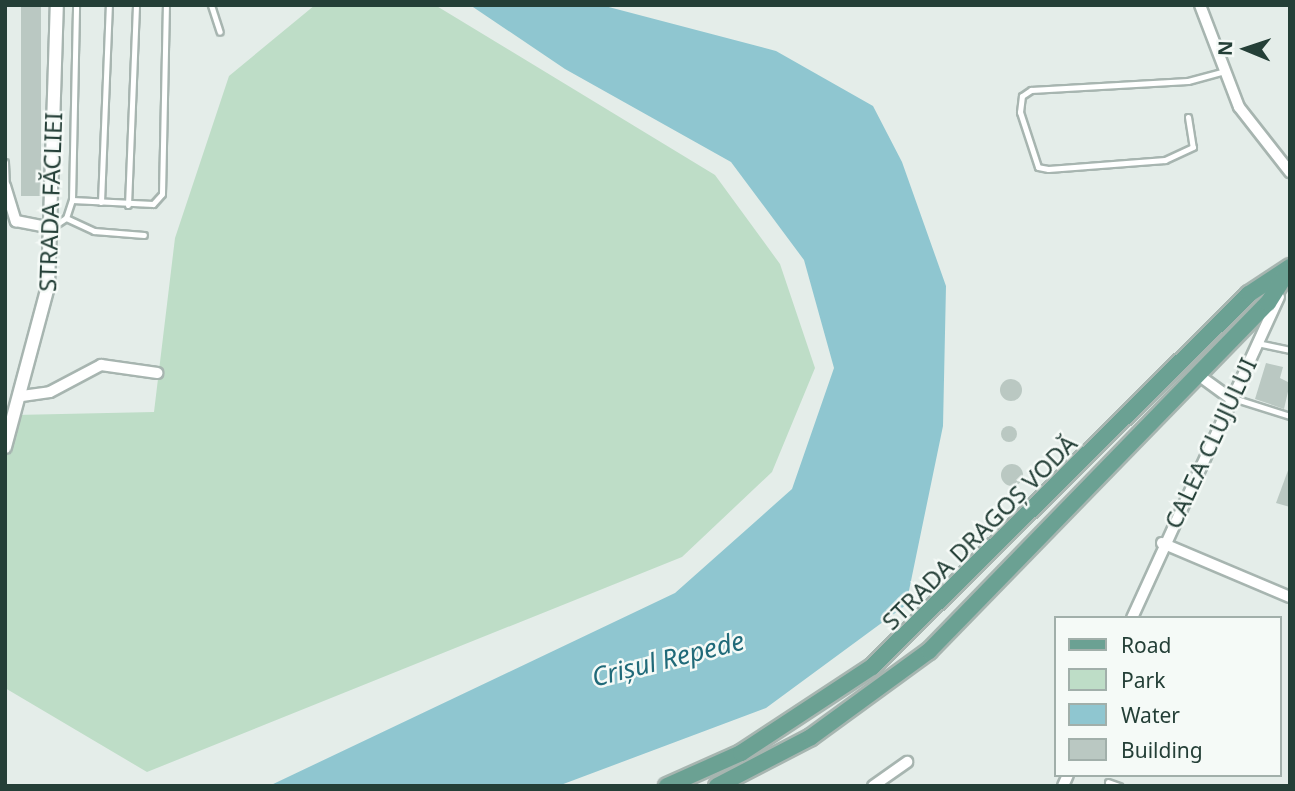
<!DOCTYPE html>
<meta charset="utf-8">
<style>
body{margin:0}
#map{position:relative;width:1295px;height:791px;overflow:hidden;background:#e4ede9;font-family:"Noto Sans",sans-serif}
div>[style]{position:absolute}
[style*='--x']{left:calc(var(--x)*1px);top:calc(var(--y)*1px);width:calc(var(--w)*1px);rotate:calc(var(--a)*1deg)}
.green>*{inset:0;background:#beddc7}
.water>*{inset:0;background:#8fc6d0}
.building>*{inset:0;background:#bac8c2;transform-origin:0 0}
.round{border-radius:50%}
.roads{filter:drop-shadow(2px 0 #a7b5b0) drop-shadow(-2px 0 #a7b5b0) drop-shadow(0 2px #a7b5b0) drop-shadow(0 -2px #a7b5b0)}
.service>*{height:5px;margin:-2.5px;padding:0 2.5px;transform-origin:2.5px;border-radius:2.5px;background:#fff}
.minor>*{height:10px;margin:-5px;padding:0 5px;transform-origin:5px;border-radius:5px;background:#fff}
.tertiary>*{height:12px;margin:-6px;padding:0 6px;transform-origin:6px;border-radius:6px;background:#fff}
.primary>*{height:16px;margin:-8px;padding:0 8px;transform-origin:8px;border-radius:8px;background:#6ba193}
span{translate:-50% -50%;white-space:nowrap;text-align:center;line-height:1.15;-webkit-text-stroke:5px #f5faf7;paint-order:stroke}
.street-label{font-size:24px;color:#243f37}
.water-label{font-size:26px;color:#206a79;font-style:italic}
.frame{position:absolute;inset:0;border:7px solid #243f37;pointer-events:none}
.legend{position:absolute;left:1054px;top:616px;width:228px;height:161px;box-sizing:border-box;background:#f5faf7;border:2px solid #a1afaa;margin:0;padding:9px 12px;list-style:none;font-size:21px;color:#243f37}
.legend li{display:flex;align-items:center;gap:14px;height:35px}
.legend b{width:35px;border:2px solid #a1afaa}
.north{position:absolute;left:1211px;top:14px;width:70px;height:70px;-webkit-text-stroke:5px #f5faf7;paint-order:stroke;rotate:272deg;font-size:19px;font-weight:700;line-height:28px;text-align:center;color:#243f37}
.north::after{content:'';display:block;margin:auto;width:24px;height:32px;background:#243f37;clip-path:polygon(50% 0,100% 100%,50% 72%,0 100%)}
</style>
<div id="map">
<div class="green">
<i style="clip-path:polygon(315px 5px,435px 5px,715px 175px,780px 264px,815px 368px,772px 472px,682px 557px,147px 772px,5px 688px,5px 448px,15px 415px,154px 412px,175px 238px,229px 76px)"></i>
</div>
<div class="water">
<i style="clip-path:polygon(470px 5px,601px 5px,776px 51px,873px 106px,902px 162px,946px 286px,943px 426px,906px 605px,766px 708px,558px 786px,269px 786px,675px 593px,792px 489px,834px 368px,804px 260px,731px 162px,565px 69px)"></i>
</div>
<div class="building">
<i style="left:21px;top:5px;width:20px;height:191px"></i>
<i style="clip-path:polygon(1266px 363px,1283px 367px,1280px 378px,1290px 383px,1284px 409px,1255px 399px)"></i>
<i class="round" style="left:1000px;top:379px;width:22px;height:22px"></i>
<i class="round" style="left:1001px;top:426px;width:16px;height:16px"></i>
<i class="round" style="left:1001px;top:464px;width:22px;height:22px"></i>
<i style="clip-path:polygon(1290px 465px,1290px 507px,1276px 503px)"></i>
</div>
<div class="roads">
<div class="service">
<i style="--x:211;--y:5;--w:28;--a:72"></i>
<i style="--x:1188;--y:117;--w:30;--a:81"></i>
<i style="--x:1193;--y:147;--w:31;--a:155"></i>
<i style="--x:1165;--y:160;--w:117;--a:175.6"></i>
<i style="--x:1048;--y:169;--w:10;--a:-169"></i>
<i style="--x:1038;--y:167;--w:58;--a:-108.1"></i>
<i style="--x:1020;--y:112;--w:16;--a:-83"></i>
<i style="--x:1022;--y:96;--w:11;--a:-34"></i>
<i style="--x:1031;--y:90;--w:157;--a:-3.3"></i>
<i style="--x:1188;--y:81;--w:34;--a:-15"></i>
<i style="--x:5;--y:162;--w:25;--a:88"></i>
<i style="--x:72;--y:200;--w:81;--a:2.8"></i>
<i style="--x:153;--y:204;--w:13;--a:-48"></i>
<i style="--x:162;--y:194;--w:189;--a:-88.8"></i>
<i style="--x:101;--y:202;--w:197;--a:-87.7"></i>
<i style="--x:128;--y:205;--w:200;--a:-87.7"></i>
<i style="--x:66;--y:218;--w:31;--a:25"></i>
<i style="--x:94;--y:231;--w:50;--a:4.6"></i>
<i style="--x:51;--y:228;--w:18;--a:-34"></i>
<i style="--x:66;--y:218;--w:19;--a:-72"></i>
<i style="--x:72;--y:200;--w:195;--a:-88.8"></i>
<i style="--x:1257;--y:343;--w:34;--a:12"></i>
<i style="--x:1233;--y:398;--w:60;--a:17.5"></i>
<i style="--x:1108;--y:782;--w:12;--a:20"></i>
</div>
<div class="minor">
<i style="--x:1200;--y:5;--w:109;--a:69.1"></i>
<i style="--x:1239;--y:107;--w:83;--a:51.9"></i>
<i style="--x:5;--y:186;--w:37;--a:73"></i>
<i style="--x:16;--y:221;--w:36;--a:11"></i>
<i style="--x:1197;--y:374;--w:41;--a:36"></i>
<i style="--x:22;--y:396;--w:28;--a:-8"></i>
<i style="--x:50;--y:392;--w:58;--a:-27.9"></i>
<i style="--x:101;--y:365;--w:57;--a:8.1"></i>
<i style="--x:1162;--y:543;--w:139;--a:22.9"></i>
<i style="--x:1132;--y:618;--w:353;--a:-65.4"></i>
<i style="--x:873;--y:786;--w:42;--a:-35.2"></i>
<i style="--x:1063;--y:786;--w:12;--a:-66"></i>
</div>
<div class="tertiary">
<i style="--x:5;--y:447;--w:167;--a:-75"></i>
<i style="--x:48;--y:286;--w:281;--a:-88.2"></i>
</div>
<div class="primary">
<i style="--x:667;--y:786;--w:81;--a:-24"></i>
<i style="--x:741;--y:753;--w:157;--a:-33.3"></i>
<i style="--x:872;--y:667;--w:530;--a:-44.69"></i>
<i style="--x:1249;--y:294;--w:49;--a:-33.4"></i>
<i style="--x:717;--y:786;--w:106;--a:-27.5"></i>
<i style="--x:811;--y:737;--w:146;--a:-36.1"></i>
<i style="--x:929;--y:651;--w:486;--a:-45.8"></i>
<i style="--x:1268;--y:303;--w:41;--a:-57.8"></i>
</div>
</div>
<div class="street-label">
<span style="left:50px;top:202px;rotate:-88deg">STRADA FĂCLIEI</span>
<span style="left:1210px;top:443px;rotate:-65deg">CALEA CLUJULUI</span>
<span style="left:979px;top:532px;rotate:-45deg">STRADA DRAGOȘ VODĂ</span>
</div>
<div class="water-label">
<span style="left:668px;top:659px;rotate:-14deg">Crișul Repede</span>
</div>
<div class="frame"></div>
<ul class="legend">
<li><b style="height:9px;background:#6ba193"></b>Road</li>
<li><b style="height:19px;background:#beddc7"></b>Park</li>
<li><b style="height:19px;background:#8fc6d0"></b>Water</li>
<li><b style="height:19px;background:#bac8c2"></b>Building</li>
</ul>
<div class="north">N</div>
</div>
